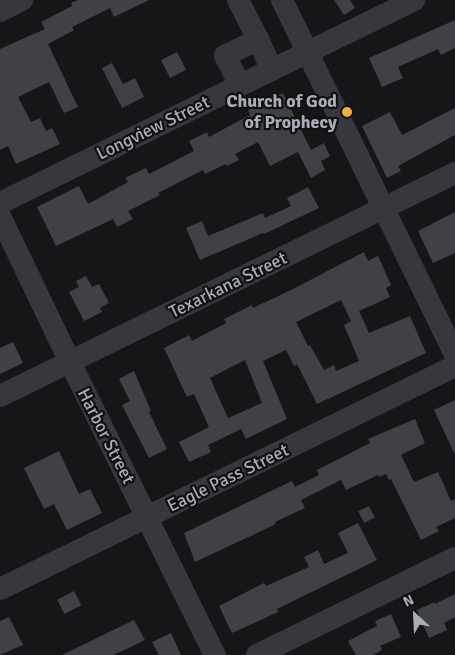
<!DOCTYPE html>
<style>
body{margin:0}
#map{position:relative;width:455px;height:655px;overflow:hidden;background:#161618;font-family:Signika,sans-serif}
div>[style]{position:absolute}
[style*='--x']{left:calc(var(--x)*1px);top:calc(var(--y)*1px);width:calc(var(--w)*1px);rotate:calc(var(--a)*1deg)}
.building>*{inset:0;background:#404145;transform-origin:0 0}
.minor>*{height:22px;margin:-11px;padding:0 11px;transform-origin:11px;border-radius:11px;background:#37383d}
.dots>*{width:14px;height:14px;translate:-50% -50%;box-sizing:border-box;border:2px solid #111113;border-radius:50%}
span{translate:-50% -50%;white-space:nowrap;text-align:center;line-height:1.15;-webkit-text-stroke:4.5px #111113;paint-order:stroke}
.poi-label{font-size:18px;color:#a8adb8;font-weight:700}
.right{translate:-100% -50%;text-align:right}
.street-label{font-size:18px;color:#a8adb8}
.north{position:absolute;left:390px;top:590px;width:50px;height:50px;-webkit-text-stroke:4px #111113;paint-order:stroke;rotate:335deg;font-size:14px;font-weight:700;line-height:20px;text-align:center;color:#a8adb8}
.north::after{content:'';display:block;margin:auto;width:18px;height:22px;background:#a8adb8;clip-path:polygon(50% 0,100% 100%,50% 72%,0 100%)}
</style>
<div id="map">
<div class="building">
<i style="clip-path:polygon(78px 0,149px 0,114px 17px,110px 8px,72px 27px,74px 30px,48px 44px,78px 107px,64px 113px,49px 82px,18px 97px,31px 122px,40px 118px,46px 131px,52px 128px,60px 144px,16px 164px,8px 146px,0 150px,0 49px,45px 29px,41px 22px,72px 6px,71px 3px)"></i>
<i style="clip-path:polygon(334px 0,350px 0,355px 8px,344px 15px)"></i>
<i style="clip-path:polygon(455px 20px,455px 48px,441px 55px,438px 49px,398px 67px,403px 78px,382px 87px,369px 58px)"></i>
<i style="left:177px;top:52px;width:20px;height:18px;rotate:63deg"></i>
<i style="clip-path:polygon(112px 63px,123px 84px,135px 78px,144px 97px,122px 108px,102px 68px)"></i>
<i style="clip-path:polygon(283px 93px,311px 150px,324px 143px,330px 156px,321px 161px,325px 170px,311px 178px,298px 152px,270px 166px,258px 142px,235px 154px,239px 160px,227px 166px,226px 164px,205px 174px,203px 170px,158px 193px,160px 195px,128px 211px,133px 219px,117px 227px,113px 219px,56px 246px,37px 207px,79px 186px,88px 204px,128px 182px,125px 178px,146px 168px,149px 174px,194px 151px,189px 141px,207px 132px,209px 137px,250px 115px,248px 110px)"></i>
<i style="clip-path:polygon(455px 108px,455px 135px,398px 166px,401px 171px,387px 178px,362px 126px,390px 112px,402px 135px)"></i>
<i style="clip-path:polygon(308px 187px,319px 208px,264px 234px,263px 233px,200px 260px,186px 228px,202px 221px,208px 236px,263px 213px,265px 218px,291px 206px,287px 198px)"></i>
<i style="clip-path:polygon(455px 212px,455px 253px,433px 263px,418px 231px)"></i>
<i style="clip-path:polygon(evenodd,364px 252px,368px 261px,378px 256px,391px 285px,386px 288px,390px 297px,359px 311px,369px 333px,410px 316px,426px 353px,317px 404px,297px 364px,294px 366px,286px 350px,263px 361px,287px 419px,246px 439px,241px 429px,208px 445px,211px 452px,189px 462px,179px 442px,209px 427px,194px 394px,187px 397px,164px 348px,189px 335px,192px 341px,226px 323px,224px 319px,252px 305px,253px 308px,293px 289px,364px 252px,341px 300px,351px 321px,344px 325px,359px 361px,336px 371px,334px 365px,324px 370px,310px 345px,308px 346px,296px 322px,341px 300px,364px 252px,245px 360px,262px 403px,228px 418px,210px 378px,245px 360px)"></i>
<i style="clip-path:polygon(86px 276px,92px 287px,99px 284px,109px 303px,100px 308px,102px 312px,84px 321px,69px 292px,79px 287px,76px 281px)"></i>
<i style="clip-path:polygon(13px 342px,23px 363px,0 374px,0 348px)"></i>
<i style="clip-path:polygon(134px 371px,151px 411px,149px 412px,167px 449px,149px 458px,122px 405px,130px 401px,119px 379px)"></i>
<i style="clip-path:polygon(455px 400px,455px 455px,434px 410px)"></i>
<i style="clip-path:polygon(415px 419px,425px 443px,401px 455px,414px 482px,438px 472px,451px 501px,455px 499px,455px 518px,436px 527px,439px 531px,421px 540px,391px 479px,389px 480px,386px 474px,379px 477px,378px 475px,346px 490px,341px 480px,301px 500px,305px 508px,275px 522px,276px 524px,195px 562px,184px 533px,292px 481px,295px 487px,319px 475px,317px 470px,370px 443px,368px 439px)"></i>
<i style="clip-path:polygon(59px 451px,79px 494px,90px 489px,102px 513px,67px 530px,54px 504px,44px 509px,24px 468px)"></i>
<i style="left:369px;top:506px;width:13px;height:12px;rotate:63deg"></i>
<i style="clip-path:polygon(358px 523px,377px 560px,277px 609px,278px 612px,232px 633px,219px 606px,264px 583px,266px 586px,309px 567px,304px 557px,318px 550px,324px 564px,348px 553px,338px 533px)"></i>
<i style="left:74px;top:591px;width:16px;height:19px;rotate:63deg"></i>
<i style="clip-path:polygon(455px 594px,455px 617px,444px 623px,447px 630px,429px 638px,417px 610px,435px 602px,435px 604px)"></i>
<i style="clip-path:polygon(391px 614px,401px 637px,380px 646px,382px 650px,373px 655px,356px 655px,348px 641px,377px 626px,375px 621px)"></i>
<i style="clip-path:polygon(9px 617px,23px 645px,0 655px,0 621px)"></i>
<i style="clip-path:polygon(134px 620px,145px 640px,129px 648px,113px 655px,62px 655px)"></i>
<i style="clip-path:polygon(171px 633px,181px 655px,159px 655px,152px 642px)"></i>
</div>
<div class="minor">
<i style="--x:238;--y:0;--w:44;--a:62.9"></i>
<i style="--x:282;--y:0;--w:395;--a:64"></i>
<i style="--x:0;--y:11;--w:25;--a:-27"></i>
<i style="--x:240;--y:85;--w:33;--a:-117"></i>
<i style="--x:225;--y:56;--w:37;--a:-27"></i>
<i style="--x:258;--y:39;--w:34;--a:66"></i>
<i style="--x:0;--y:203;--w:461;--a:-26.1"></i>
<i style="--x:0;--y:216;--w:162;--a:64.4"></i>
<i style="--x:70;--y:362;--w:327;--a:63.7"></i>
<i style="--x:0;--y:396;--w:507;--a:-26.11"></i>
<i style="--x:0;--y:589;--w:507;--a:-26.11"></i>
<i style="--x:257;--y:655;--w:220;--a:-26.1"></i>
</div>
<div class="dots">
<i style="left:347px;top:112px;background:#f2b134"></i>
</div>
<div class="poi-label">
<span class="right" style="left:337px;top:112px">Church of God<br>of Prophecy</span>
</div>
<div class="street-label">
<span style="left:153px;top:128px;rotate:-26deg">Longview Street</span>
<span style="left:228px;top:285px;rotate:-26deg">Texarkana Street</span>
<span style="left:106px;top:436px;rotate:63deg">Harbor Street</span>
<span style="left:228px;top:478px;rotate:-26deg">Eagle Pass Street</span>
</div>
<div class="north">N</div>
</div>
